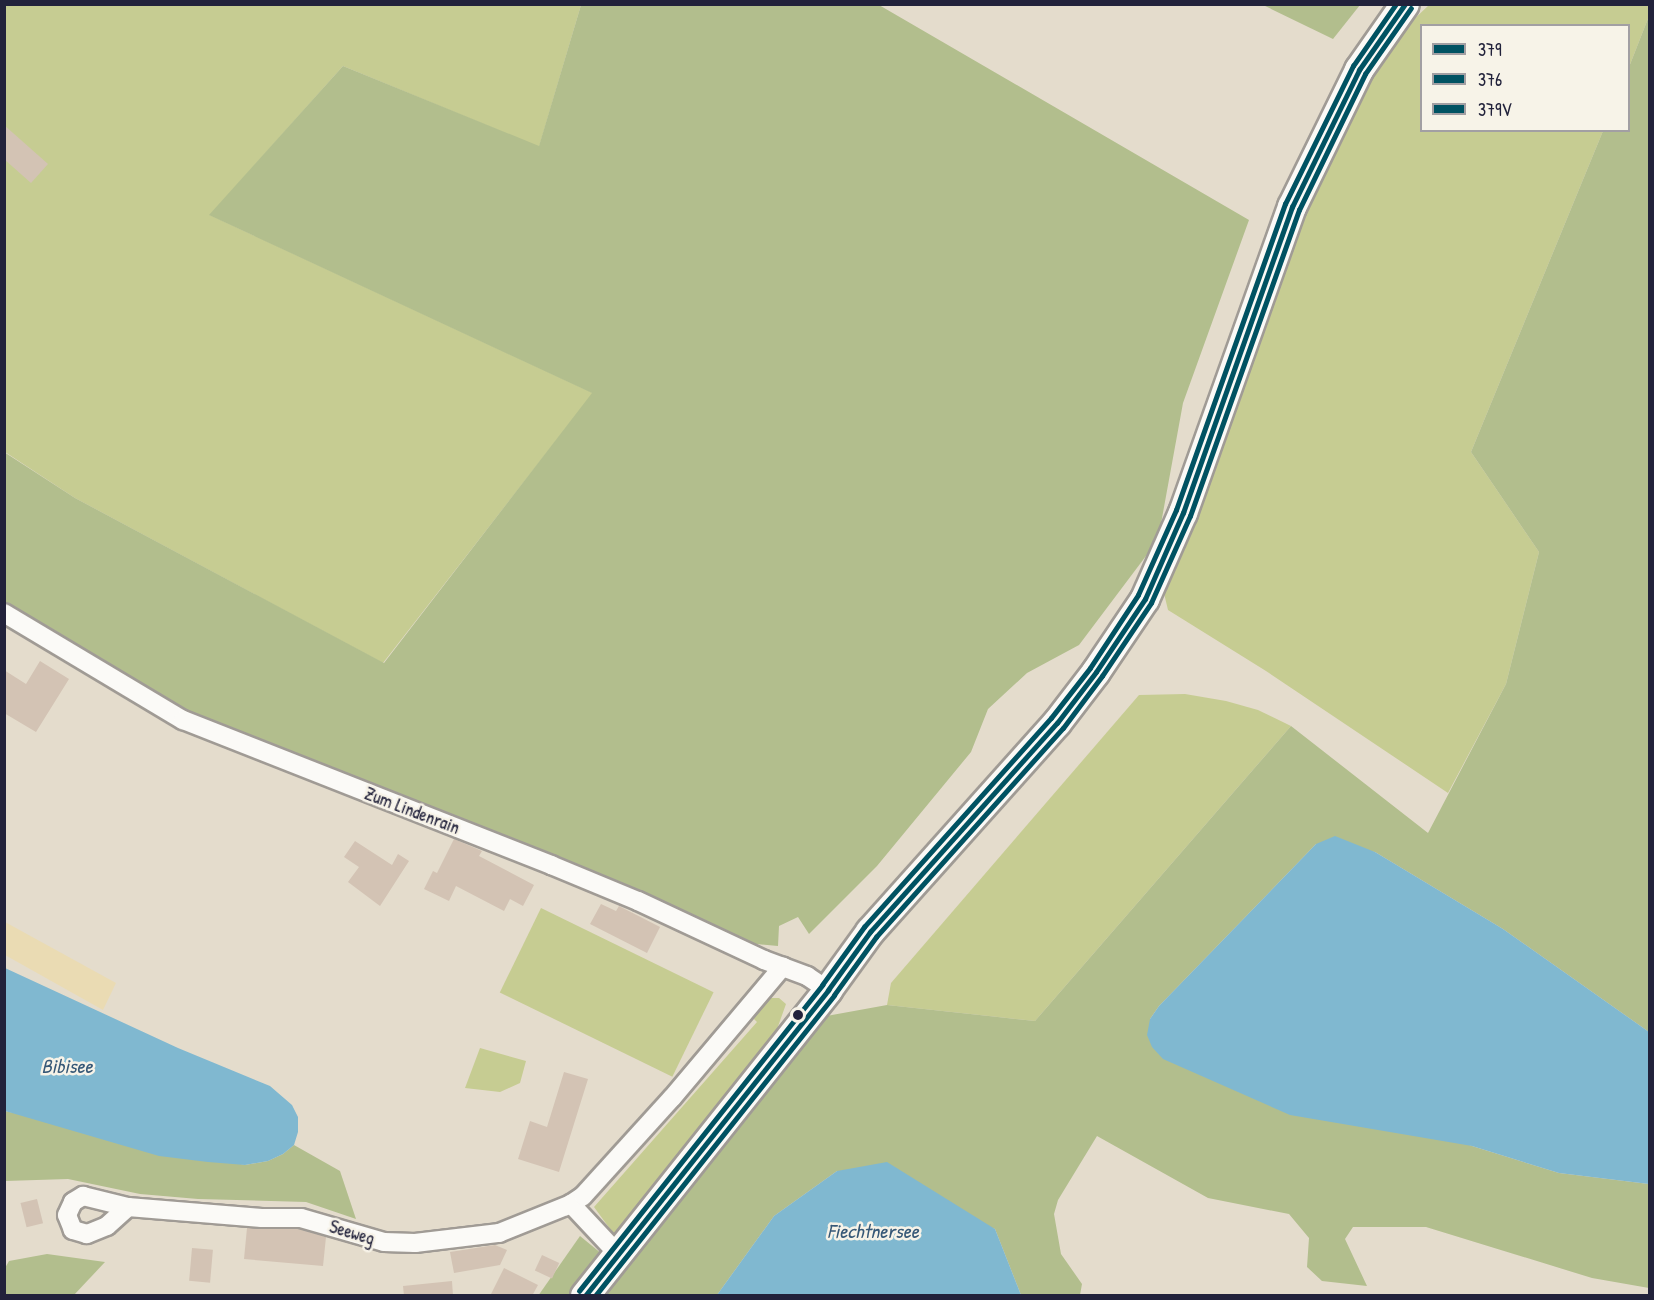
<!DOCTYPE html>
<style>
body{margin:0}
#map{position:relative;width:1654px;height:1300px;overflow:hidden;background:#e4dccc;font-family:"Patrick Hand",sans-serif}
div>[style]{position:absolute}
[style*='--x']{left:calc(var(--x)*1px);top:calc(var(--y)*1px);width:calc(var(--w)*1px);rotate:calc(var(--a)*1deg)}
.green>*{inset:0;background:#c6cc92;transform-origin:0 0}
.forest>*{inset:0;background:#b2be8d}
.sand>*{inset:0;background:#eadbb3}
.water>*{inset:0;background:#80b8d0}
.building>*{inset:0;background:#d3c3b4;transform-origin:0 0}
.roads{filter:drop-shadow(2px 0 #a09b95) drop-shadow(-2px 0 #a09b95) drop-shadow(0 2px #a09b95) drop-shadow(0 -2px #a09b95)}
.street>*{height:18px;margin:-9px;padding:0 9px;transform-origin:9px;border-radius:9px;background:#fbfaf7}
.primary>*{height:28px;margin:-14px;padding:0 14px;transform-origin:14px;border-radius:14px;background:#fbfaf7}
.bus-1>*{height:4.5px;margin:-2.25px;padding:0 2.25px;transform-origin:2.25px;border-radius:2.25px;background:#005262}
.bus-2>*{height:4.5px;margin:-2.25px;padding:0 2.25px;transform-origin:2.25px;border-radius:2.25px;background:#005262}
.bus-3>*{height:4.5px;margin:-2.25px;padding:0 2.25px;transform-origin:2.25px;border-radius:2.25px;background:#005262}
.dots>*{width:16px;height:16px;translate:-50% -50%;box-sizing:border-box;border:3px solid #f7f3e8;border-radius:50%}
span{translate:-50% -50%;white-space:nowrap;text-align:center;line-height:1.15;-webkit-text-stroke:5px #f7f3e8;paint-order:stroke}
.street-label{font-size:18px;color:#22223b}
.water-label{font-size:20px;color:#365877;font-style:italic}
.frame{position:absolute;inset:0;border:6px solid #22223b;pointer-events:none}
.legend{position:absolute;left:1420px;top:24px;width:210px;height:108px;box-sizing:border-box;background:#f7f3e8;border:2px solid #a29fa3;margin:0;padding:8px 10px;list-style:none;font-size:18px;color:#22223b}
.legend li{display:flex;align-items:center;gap:12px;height:30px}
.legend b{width:30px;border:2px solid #a29fa3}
</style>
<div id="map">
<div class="green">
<i style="clip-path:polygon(4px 5px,581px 5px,539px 147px,343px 66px,210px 215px,593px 393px,383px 663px,75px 498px,5px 452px)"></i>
<i style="clip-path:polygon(1429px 5px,1649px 5px,1649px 16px,1629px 67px,1628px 26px,1422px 26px,1422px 130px,1603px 131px,1471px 452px,1539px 552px,1506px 684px,1448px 793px,1266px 671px,1168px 610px,1162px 585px,1302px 212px,1371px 78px,1410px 23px)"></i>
<i style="clip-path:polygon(1185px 694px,1226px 701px,1258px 710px,1291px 726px,1035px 1021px,887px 1005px,891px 983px,1139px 695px)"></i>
<i style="left:541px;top:908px;width:192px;height:94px;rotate:26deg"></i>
<i style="clip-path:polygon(771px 998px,779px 998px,786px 1004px,776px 1032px,602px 1254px,613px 1233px,594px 1207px,757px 1022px,751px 1016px)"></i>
<i style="clip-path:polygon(480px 1048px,526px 1061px,520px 1083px,500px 1092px,465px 1088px)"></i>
</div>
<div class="forest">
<i style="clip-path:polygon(581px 5px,879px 5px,1249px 220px,1183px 403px,1158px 540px,1079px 645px,1027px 673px,988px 709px,971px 752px,877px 866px,809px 934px,798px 917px,779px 926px,778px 946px,746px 943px,644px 894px,548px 853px,185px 716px,5px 607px,4px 452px,75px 498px,384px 663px,592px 393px,209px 215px,343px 66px,539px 146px)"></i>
<i style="clip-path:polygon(1263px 5px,1360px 5px,1333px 39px)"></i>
<i style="clip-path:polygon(1649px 16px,1649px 1032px,1503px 929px,1375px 852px,1316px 844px,1159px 1006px,1150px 1019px,1472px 1146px,1559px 1173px,1649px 1184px,1649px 1288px,1592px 1278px,1426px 1227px,1353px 1227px,1345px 1239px,1367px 1286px,1322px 1281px,1307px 1267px,1309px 1238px,1289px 1214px,1208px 1198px,1097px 1136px,1058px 1200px,1054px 1214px,1061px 1254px,1082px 1284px,1080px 1295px,1021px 1295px,995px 1229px,837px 1171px,774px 1216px,717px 1295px,601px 1296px,821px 1017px,887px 1005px,1035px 1021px,1291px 726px,1428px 833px,1506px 684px,1539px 552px,1471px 452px,1603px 131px,1628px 130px,1629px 67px)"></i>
<i style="clip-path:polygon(5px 1111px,245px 1165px,268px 1161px,283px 1154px,294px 1145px,340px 1171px,356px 1219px,306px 1202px,198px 1199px,140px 1194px,68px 1179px,5px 1181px)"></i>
<i style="clip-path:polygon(580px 1236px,602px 1254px,571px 1295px,538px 1296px)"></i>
<i style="clip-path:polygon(47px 1254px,105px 1262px,74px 1295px,5px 1295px,5px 1268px,9px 1261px)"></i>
</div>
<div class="sand">
<i style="clip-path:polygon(5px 922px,116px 983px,103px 1010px,5px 955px)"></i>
</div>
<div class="water">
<i style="clip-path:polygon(1335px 836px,1375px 852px,1503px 929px,1649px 1032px,1649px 1184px,1559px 1173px,1472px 1146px,1290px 1115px,1163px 1059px,1152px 1047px,1147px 1035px,1150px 1019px,1159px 1006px,1316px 844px)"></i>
<i style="clip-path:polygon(5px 968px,178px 1048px,270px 1086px,292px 1105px,298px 1117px,298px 1132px,294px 1145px,283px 1154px,268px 1161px,245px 1165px,208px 1162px,159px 1156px,5px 1111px)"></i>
<i style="clip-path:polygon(887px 1162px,995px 1229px,1021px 1295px,717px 1295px,774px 1216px,837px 1171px)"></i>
</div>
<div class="building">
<i style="clip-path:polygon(4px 125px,48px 164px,31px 183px,4px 159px)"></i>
<i style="clip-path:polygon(40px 661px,69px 679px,36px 732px,4px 713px,4px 670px,26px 684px)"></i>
<i style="clip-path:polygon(454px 839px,482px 851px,479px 856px,534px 885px,523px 906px,510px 899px,504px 911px,456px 886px,449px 901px,424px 889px,433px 871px,437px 873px)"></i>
<i style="clip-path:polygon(355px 841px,392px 865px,398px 854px,409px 861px,380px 906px,348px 882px,359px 867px,344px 857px)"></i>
<i style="clip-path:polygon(601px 904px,616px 911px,619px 906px,660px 927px,647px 953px,590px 924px)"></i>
<i style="clip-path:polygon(564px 1072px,588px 1079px,559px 1172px,518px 1159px,530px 1121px,547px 1127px)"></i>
<i style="left:37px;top:1199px;width:25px;height:17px;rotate:76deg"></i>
<i style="clip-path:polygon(247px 1228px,299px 1229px,326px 1237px,323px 1266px,244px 1259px)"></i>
<i style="clip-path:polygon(495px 1245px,507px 1250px,500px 1265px,454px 1273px,450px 1252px)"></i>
<i style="left:192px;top:1248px;width:21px;height:33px;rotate:5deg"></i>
<i style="left:542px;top:1255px;width:19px;height:17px;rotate:25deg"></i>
<i style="clip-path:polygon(504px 1268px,538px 1285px,532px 1296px,490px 1296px)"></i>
<i style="clip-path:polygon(452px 1281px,453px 1296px,404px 1296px,403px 1286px)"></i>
</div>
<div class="roads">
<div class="street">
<i style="--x:4;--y:613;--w:209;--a:30.9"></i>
<i style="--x:183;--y:720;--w:396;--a:21.5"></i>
<i style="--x:551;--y:865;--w:94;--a:22.5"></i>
<i style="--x:638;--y:901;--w:139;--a:25.1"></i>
<i style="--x:764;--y:960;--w:46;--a:20.4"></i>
<i style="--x:807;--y:976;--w:25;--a:34"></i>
<i style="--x:571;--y:1204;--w:69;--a:46.8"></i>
<i style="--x:128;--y:1207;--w:28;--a:138"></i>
<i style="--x:107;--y:1226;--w:22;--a:158"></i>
<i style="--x:87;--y:1234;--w:15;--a:-164"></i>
<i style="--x:73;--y:1230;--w:16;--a:-112"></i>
<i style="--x:67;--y:1215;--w:14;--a:-65"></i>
<i style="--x:73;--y:1202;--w:12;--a:-31"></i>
<i style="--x:83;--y:1196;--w:46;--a:13.7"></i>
<i style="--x:128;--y:1207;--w:134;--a:4.7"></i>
<i style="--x:262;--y:1218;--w:39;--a:0"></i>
<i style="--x:301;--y:1218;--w:86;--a:16.1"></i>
<i style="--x:384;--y:1242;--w:31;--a:2"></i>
<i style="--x:415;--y:1243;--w:85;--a:-6.8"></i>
<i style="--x:499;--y:1233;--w:78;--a:-21.9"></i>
<i style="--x:571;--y:1204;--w:14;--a:-34"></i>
<i style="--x:583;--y:1196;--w:132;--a:-47.8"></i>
<i style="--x:672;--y:1098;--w:172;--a:-49.9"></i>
</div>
<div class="primary">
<i style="--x:585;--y:1296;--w:391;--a:-51.5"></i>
<i style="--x:828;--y:990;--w:72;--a:-54.1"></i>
<i style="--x:870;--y:932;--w:280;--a:-48.2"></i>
<i style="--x:1057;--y:723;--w:64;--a:-52.6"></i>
<i style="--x:1096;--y:672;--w:88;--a:-56.1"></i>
<i style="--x:1145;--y:599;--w:94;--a:-66.2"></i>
<i style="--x:1183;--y:513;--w:325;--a:-70.4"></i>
<i style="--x:1292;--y:207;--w:153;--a:-63.9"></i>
<i style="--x:1359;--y:70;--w:80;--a:-55.1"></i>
</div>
</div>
<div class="bus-1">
<i style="--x:585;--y:1296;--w:391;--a:-51.5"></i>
<i style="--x:828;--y:990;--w:72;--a:-54.1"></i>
<i style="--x:870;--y:932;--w:280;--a:-48.2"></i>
<i style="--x:1057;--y:723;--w:64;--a:-52.6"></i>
<i style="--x:1096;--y:672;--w:88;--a:-56.1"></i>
<i style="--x:1145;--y:599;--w:94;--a:-66.2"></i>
<i style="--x:1183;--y:513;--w:325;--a:-70.4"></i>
<i style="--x:1292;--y:207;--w:153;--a:-63.9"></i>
<i style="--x:1359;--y:70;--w:80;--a:-55.1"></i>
</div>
<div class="bus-2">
<i style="--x:595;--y:1296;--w:384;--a:-51.5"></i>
<i style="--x:834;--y:995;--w:72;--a:-54.1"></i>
<i style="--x:876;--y:937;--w:280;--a:-48.2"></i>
<i style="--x:1063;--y:728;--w:65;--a:-53.1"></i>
<i style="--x:1102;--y:676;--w:88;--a:-56.1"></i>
<i style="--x:1151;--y:603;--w:95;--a:-65.9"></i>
<i style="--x:1190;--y:516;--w:325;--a:-70.4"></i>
<i style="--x:1299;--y:210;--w:151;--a:-64.1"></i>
<i style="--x:1365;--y:74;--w:80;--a:-55.1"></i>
</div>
<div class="bus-3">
<i style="--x:579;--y:1291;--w:391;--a:-51.5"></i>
<i style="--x:822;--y:985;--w:72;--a:-54.1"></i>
<i style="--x:864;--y:927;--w:280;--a:-48.2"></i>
<i style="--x:1051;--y:718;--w:63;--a:-52"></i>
<i style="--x:1090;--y:668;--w:87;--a:-56.7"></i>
<i style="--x:1138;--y:595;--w:93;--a:-65.9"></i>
<i style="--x:1176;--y:510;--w:325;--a:-70.4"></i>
<i style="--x:1285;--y:204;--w:154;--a:-63.8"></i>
<i style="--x:1353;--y:66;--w:75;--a:-55.3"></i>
</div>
<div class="dots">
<i style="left:798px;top:1015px;background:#22223b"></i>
</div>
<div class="street-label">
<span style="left:412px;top:811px;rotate:21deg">Zum Lindenrain</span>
<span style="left:352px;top:1233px;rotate:17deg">Seeweg</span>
</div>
<div class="water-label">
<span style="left:67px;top:1065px">Bibisee</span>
<span style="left:873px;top:1230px">Fiechtnersee</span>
</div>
<div class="frame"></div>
<ul class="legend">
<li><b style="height:8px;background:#005262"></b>379</li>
<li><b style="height:8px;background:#005262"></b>376</li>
<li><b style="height:8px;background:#005262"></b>379V</li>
</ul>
</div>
